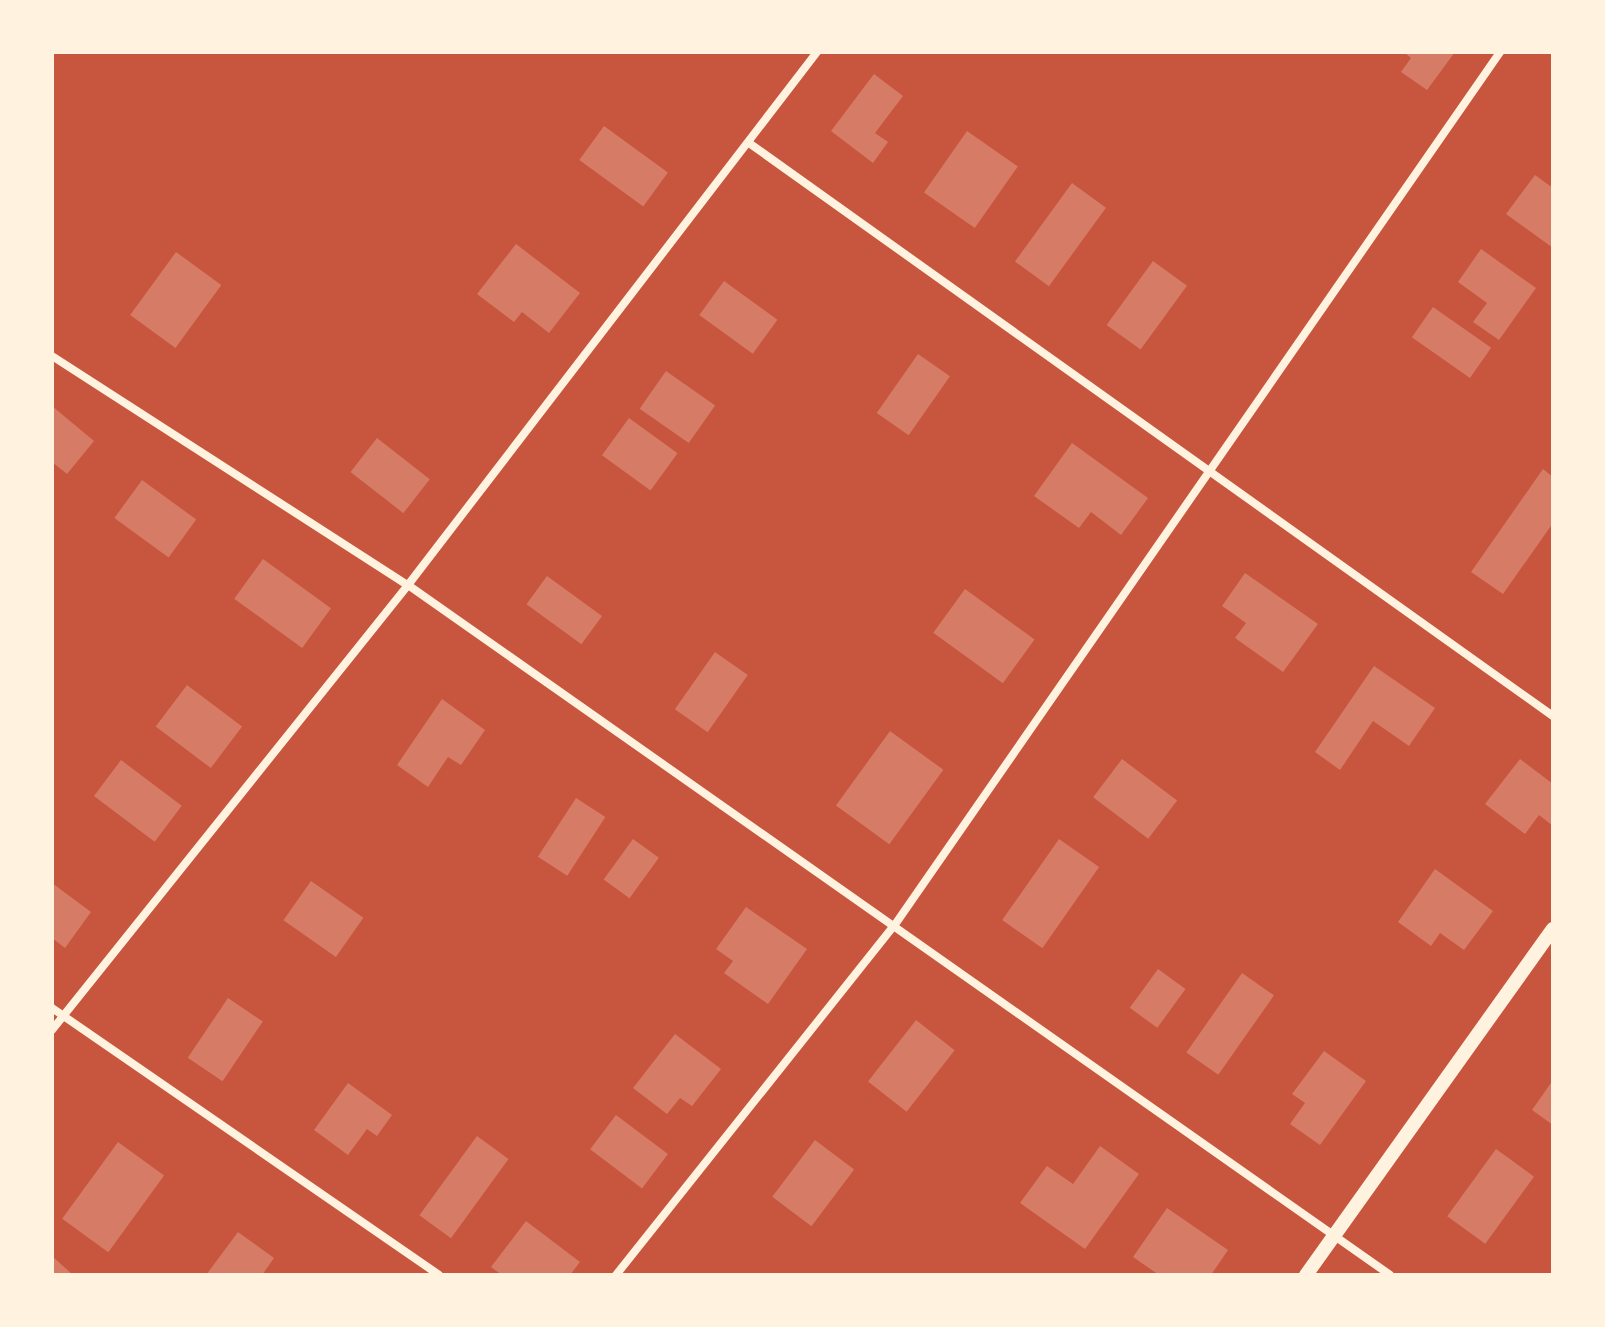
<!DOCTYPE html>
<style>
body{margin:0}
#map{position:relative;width:1605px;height:1327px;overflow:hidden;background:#c8553d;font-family:"DejaVu Sans",sans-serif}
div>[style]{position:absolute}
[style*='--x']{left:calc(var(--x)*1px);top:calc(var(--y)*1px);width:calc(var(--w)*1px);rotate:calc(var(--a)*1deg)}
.building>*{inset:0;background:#d67c66;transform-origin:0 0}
.minor>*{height:8px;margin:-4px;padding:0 4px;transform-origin:4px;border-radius:4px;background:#fff3e0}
.tertiary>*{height:14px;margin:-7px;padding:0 7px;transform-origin:7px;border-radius:7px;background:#fff3e0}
span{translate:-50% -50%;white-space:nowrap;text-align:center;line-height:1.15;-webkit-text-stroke:7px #fff3e0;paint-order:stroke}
.frame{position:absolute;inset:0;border:54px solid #fff3e0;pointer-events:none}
</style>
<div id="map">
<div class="building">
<i style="clip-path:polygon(1404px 52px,1455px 52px,1427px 90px,1401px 72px,1411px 58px)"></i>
<i style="clip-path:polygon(874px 74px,903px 96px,875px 133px,888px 142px,873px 163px,831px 131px)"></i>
<i style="left:604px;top:126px;width:79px;height:42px;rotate:36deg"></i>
<i style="left:967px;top:131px;width:62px;height:75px;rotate:35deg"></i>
<i style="clip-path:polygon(1535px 175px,1553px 188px,1553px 248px,1506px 214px)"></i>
<i style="left:1072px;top:183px;width:42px;height:97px;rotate:36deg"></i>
<i style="clip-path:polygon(516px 244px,580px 293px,549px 333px,522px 312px,514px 322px,477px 294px)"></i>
<i style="clip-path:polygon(1481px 249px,1536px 288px,1499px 340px,1473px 322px,1487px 303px,1458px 282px)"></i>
<i style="left:176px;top:252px;width:56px;height:78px;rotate:36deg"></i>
<i style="left:1153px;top:261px;width:42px;height:79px;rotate:36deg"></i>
<i style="left:724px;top:281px;width:66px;height:42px;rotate:36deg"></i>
<i style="left:1433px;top:307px;width:71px;height:37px;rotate:35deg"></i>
<i style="left:918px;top:354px;width:39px;height:72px;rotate:35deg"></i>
<i style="left:666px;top:371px;width:60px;height:46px;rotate:35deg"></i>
<i style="clip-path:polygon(52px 406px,94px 441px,67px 474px,52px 462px)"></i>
<i style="left:629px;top:418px;width:60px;height:46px;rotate:36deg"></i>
<i style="left:377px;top:438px;width:67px;height:43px;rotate:38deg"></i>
<i style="clip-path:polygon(1072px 443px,1148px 498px,1121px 535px,1091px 512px,1079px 528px,1034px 496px)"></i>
<i style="clip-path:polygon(1543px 469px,1553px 477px,1553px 523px,1503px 594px,1471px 572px)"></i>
<i style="left:142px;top:480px;width:67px;height:47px;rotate:36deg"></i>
<i style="left:263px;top:559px;width:84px;height:49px;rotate:36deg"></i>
<i style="clip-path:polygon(1245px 573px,1318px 624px,1283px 672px,1235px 638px,1246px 623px,1222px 606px)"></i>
<i style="left:547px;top:576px;width:68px;height:35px;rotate:36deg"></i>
<i style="left:965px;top:589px;width:86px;height:54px;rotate:36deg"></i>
<i style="left:715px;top:652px;width:40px;height:70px;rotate:35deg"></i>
<i style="clip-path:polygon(1374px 666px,1435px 708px,1409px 746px,1373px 721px,1340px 770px,1315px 752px)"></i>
<i style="left:187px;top:685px;width:69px;height:52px;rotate:37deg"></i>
<i style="clip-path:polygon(442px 699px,485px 730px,461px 765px,448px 757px,428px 787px,397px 765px)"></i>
<i style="left:890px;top:731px;width:66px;height:92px;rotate:36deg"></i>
<i style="left:1122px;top:759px;width:69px;height:48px;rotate:37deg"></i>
<i style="clip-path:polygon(1520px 759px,1553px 784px,1553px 826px,1539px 815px,1525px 834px,1485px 804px)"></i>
<i style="left:121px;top:760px;width:76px;height:45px;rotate:37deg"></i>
<i style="left:576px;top:798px;width:35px;height:70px;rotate:33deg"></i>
<i style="left:633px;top:839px;width:32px;height:50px;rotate:36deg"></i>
<i style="left:1059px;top:839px;width:49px;height:99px;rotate:35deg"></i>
<i style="clip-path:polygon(1435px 869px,1493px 911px,1464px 950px,1440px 933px,1431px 946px,1398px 922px)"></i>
<i style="left:311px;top:881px;width:64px;height:48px;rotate:35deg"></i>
<i style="clip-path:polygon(52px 883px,91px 912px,65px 948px,52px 938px)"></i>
<i style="clip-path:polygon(746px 907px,807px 949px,768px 1004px,724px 973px,733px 961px,716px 949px)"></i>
<i style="left:1158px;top:969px;width:34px;height:48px;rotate:36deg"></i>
<i style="left:1242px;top:973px;width:39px;height:97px;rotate:35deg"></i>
<i style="left:228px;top:998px;width:42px;height:72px;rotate:34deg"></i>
<i style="left:916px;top:1020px;width:49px;height:78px;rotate:38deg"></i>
<i style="clip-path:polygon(675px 1034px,721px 1069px,692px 1106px,680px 1098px,667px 1114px,633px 1088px)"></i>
<i style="clip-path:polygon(1324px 1051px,1366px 1081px,1320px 1145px,1290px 1124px,1305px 1103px,1292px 1094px)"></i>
<i style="clip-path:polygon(1553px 1080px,1553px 1125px,1532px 1110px)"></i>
<i style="clip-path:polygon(348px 1083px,392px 1115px,377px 1136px,367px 1129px,348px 1155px,314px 1130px)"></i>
<i style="left:616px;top:1115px;width:65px;height:43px;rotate:37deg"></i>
<i style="left:477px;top:1136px;width:39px;height:98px;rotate:36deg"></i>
<i style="left:815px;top:1140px;width:49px;height:71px;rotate:37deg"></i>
<i style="left:118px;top:1142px;width:57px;height:95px;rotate:36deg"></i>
<i style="clip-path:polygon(1100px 1146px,1139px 1174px,1085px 1249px,1020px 1203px,1047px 1166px,1073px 1184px)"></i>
<i style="left:1496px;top:1149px;width:47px;height:83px;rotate:36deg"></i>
<i style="clip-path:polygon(1167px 1208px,1228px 1250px,1211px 1275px,1159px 1275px,1133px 1257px)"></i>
<i style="clip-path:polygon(526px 1221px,580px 1262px,570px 1275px,502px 1275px,491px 1267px)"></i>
<i style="clip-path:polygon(238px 1232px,274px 1258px,262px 1275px,206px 1275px)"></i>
<i style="clip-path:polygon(52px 1256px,73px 1275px,52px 1275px)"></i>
</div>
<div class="minor">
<i style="--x:749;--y:143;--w:987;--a:35.48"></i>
<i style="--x:52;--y:356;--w:423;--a:32.8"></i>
<i style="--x:408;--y:585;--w:1200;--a:35.09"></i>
<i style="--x:52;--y:1008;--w:470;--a:34.6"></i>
<i style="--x:52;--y:1030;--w:570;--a:-51.34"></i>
<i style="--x:408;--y:585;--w:672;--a:-52.5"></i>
<i style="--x:616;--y:1275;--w:446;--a:-51.5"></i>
<i style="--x:894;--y:926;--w:1064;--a:-55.26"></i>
</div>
<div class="tertiary">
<i style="--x:1306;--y:1275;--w:425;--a:-54.5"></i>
</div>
<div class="frame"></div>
</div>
